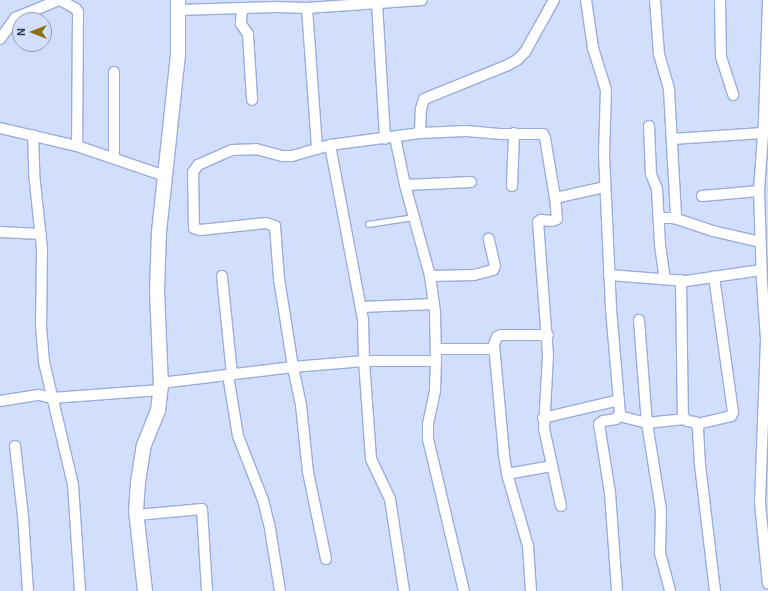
<!DOCTYPE html>
<style>
body{margin:0}
#map{position:relative;width:768px;height:591px;overflow:hidden;background:#d2dffc;font-family:"Exo 2",sans-serif}
div>[style]{position:absolute}
[style*='--x']{left:calc(var(--x)*1px);top:calc(var(--y)*1px);width:calc(var(--w)*1px);rotate:calc(var(--a)*1deg)}
.roads{filter:drop-shadow(1px 0 #99addc) drop-shadow(-1px 0 #99addc) drop-shadow(0 1px #99addc) drop-shadow(0 -1px #99addc)}
.lane>*{height:5px;margin:-2.5px;padding:0 2.5px;transform-origin:2.5px;border-radius:2.5px;background:#fff}
.street>*{height:10px;margin:-5px;padding:0 5px;transform-origin:5px;border-radius:5px;background:#fff}
.secondary>*{height:14px;margin:-7px;padding:0 7px;transform-origin:7px;border-radius:7px;background:#fff}
span{translate:-50% -50%;white-space:nowrap;text-align:center;line-height:1.15;-webkit-text-stroke:3.5px #d2dffc;paint-order:stroke}
.north{position:absolute;left:12px;top:12px;width:40px;height:40px;box-sizing:border-box;background:#d2dffc;border:1px solid #929db7;border-radius:50%;rotate:270deg;font-size:11px;font-weight:700;line-height:16px;text-align:center;color:#333b4f}
.north::after{content:'';display:block;margin:auto;width:14px;height:18px;background:#8f6e13;clip-path:polygon(50% 0,100% 100%,50% 72%,0 100%)}
</style>
<div id="map">
<div class="roads">
<div class="lane">
<i style="--x:368;--y:224;--w:47;--a:-8.7"></i>
</div>
<div class="street">
<i style="--x:60;--y:0;--w:18;--a:29"></i>
<i style="--x:76;--y:9;--w:4;--a:56"></i>
<i style="--x:78;--y:12;--w:134;--a:90.4"></i>
<i style="--x:586;--y:0;--w:49;--a:81.7"></i>
<i style="--x:593;--y:48;--w:44;--a:72.8"></i>
<i style="--x:606;--y:90;--w:64;--a:91.8"></i>
<i style="--x:604;--y:154;--w:155;--a:87.4"></i>
<i style="--x:611;--y:309;--w:104;--a:85.1"></i>
<i style="--x:620;--y:413;--w:7;--a:124"></i>
<i style="--x:616;--y:419;--w:13;--a:171"></i>
<i style="--x:603;--y:421;--w:5;--a:143"></i>
<i style="--x:599;--y:424;--w:70;--a:80.9"></i>
<i style="--x:610;--y:493;--w:98;--a:85.9"></i>
<i style="--x:655;--y:0;--w:54;--a:85.8"></i>
<i style="--x:659;--y:54;--w:37;--a:74"></i>
<i style="--x:669;--y:90;--w:125;--a:86.8"></i>
<i style="--x:676;--y:215;--w:4;--a:124"></i>
<i style="--x:674;--y:218;--w:15;--a:180"></i>
<i style="--x:720;--y:0;--w:57;--a:89"></i>
<i style="--x:721;--y:57;--w:40;--a:72"></i>
<i style="--x:768;--y:0;--w:121;--a:91.9"></i>
<i style="--x:764;--y:121;--w:70;--a:94.1"></i>
<i style="--x:759;--y:191;--w:90;--a:88.1"></i>
<i style="--x:762;--y:281;--w:58;--a:86.1"></i>
<i style="--x:766;--y:339;--w:164;--a:92.1"></i>
<i style="--x:760;--y:503;--w:81;--a:84.4"></i>
<i style="--x:377;--y:3;--w:136;--a:86.6"></i>
<i style="--x:242;--y:8;--w:16;--a:94"></i>
<i style="--x:241;--y:24;--w:12;--a:55"></i>
<i style="--x:248;--y:34;--w:66;--a:86.5"></i>
<i style="--x:307;--y:8;--w:141;--a:85.9"></i>
<i style="--x:178;--y:10;--w:98;--a:-1.8"></i>
<i style="--x:276;--y:7;--w:31;--a:2"></i>
<i style="--x:307;--y:8;--w:115;--a:-4"></i>
<i style="--x:0;--y:39;--w:26;--a:-54"></i>
<i style="--x:15;--y:18;--w:48;--a:-22.2"></i>
<i style="--x:114;--y:72;--w:86;--a:90"></i>
<i style="--x:649;--y:126;--w:48;--a:87.6"></i>
<i style="--x:651;--y:174;--w:16;--a:68"></i>
<i style="--x:657;--y:189;--w:56;--a:86.9"></i>
<i style="--x:660;--y:245;--w:34;--a:82"></i>
<i style="--x:0;--y:128;--w:79;--a:13.2"></i>
<i style="--x:77;--y:146;--w:93;--a:18.8"></i>
<i style="--x:420;--y:133;--w:46;--a:-2.5"></i>
<i style="--x:466;--y:131;--w:36;--a:5"></i>
<i style="--x:502;--y:134;--w:41;--a:0"></i>
<i style="--x:543;--y:134;--w:4;--a:63"></i>
<i style="--x:545;--y:138;--w:61;--a:80.5"></i>
<i style="--x:33;--y:135;--w:38;--a:88"></i>
<i style="--x:34;--y:173;--w:76;--a:84"></i>
<i style="--x:42;--y:249;--w:78;--a:90.7"></i>
<i style="--x:41;--y:327;--w:35;--a:85"></i>
<i style="--x:44;--y:362;--w:126;--a:76.7"></i>
<i style="--x:73;--y:485;--w:106;--a:86.2"></i>
<i style="--x:395;--y:137;--w:49;--a:78.2"></i>
<i style="--x:405;--y:185;--w:94;--a:74.6"></i>
<i style="--x:430;--y:276;--w:37;--a:82"></i>
<i style="--x:435;--y:313;--w:48;--a:88.8"></i>
<i style="--x:436;--y:361;--w:30;--a:92"></i>
<i style="--x:435;--y:391;--w:34;--a:102"></i>
<i style="--x:428;--y:424;--w:15;--a:90"></i>
<i style="--x:428;--y:439;--w:156;--a:76.7"></i>
<i style="--x:672;--y:139;--w:91;--a:-3.8"></i>
<i style="--x:330;--y:145;--w:177;--a:79.3"></i>
<i style="--x:363;--y:319;--w:42;--a:88.6"></i>
<i style="--x:364;--y:361;--w:98;--a:85.9"></i>
<i style="--x:371;--y:459;--w:44;--a:64.6"></i>
<i style="--x:390;--y:499;--w:93;--a:81.3"></i>
<i style="--x:405;--y:185;--w:66;--a:-2.6"></i>
<i style="--x:512;--y:186;--w:53;--a:-87.8"></i>
<i style="--x:702;--y:196;--w:57;--a:-5"></i>
<i style="--x:674;--y:218;--w:41;--a:18.4"></i>
<i style="--x:713;--y:231;--w:48;--a:13.2"></i>
<i style="--x:0;--y:232;--w:41;--a:2.8"></i>
<i style="--x:609;--y:275;--w:77;--a:4.5"></i>
<i style="--x:686;--y:281;--w:76;--a:-8.3"></i>
<i style="--x:222;--y:276;--w:99;--a:84.2"></i>
<i style="--x:430;--y:276;--w:44;--a:-1.3"></i>
<i style="--x:474;--y:275;--w:20;--a:-15"></i>
<i style="--x:493;--y:270;--w:4;--a:-63"></i>
<i style="--x:495;--y:266;--w:28;--a:-103"></i>
<i style="--x:681;--y:280;--w:136;--a:89.2"></i>
<i style="--x:683;--y:416;--w:6;--a:51"></i>
<i style="--x:687;--y:421;--w:8;--a:7"></i>
<i style="--x:695;--y:422;--w:7;--a:63"></i>
<i style="--x:698;--y:428;--w:37;--a:87"></i>
<i style="--x:700;--y:465;--w:127;--a:83.2"></i>
<i style="--x:361;--y:307;--w:73;--a:-2.4"></i>
<i style="--x:639;--y:320;--w:103;--a:85.6"></i>
<i style="--x:647;--y:423;--w:88;--a:80.9"></i>
<i style="--x:661;--y:510;--w:43;--a:91.3"></i>
<i style="--x:660;--y:553;--w:39;--a:75"></i>
<i style="--x:436;--y:349;--w:57;--a:0"></i>
<i style="--x:228;--y:375;--w:62;--a:80.7"></i>
<i style="--x:238;--y:436;--w:69;--a:68.7"></i>
<i style="--x:263;--y:500;--w:30;--a:76"></i>
<i style="--x:270;--y:529;--w:63;--a:80.8"></i>
<i style="--x:161;--y:383;--w:133;--a:-6.9"></i>
<i style="--x:293;--y:367;--w:71;--a:-4.8"></i>
<i style="--x:364;--y:361;--w:72;--a:0"></i>
<i style="--x:0;--y:401;--w:39;--a:-9"></i>
<i style="--x:39;--y:395;--w:13;--a:13"></i>
<i style="--x:52;--y:398;--w:108;--a:-4.2"></i>
<i style="--x:619;--y:416;--w:29;--a:14"></i>
<i style="--x:647;--y:423;--w:38;--a:-6"></i>
<i style="--x:543;--y:418;--w:78;--a:-13.3"></i>
<i style="--x:697;--y:424;--w:35;--a:-13"></i>
<i style="--x:731;--y:416;--w:4;--a:-63"></i>
<i style="--x:733;--y:412;--w:137;--a:-98"></i>
<i style="--x:15;--y:446;--w:70;--a:83.5"></i>
<i style="--x:23;--y:516;--w:75;--a:86.2"></i>
<i style="--x:507;--y:474;--w:46;--a:-10.1"></i>
<i style="--x:561;--y:506;--w:79;--a:-102.4"></i>
<i style="--x:544;--y:429;--w:74;--a:-86.9"></i>
<i style="--x:548;--y:355;--w:133;--a:-94.3"></i>
<i style="--x:538;--y:222;--w:4;--a:-34"></i>
<i style="--x:541;--y:220;--w:11;--a:5"></i>
<i style="--x:552;--y:221;--w:5;--a:-22"></i>
<i style="--x:557;--y:219;--w:21;--a:-95"></i>
<i style="--x:555;--y:198;--w:51;--a:-12.4"></i>
<i style="--x:137;--y:515;--w:65;--a:-5.3"></i>
<i style="--x:202;--y:509;--w:82;--a:86.5"></i>
<i style="--x:326;--y:559;--w:89;--a:-101.7"></i>
<i style="--x:308;--y:472;--w:67;--a:-96"></i>
<i style="--x:301;--y:405;--w:39;--a:-102"></i>
<i style="--x:293;--y:367;--w:89;--a:-99"></i>
<i style="--x:279;--y:279;--w:53;--a:-94.3"></i>
<i style="--x:275;--y:226;--w:9;--a:-162"></i>
<i style="--x:266;--y:223;--w:66;--a:173.9"></i>
<i style="--x:200;--y:230;--w:6;--a:-162"></i>
<i style="--x:194;--y:228;--w:56;--a:-91"></i>
<i style="--x:193;--y:172;--w:9;--a:-54"></i>
<i style="--x:198;--y:165;--w:37;--a:-24"></i>
<i style="--x:232;--y:150;--w:24;--a:-2"></i>
<i style="--x:256;--y:149;--w:28;--a:15"></i>
<i style="--x:283;--y:156;--w:9;--a:0"></i>
<i style="--x:292;--y:156;--w:40;--a:-16"></i>
<i style="--x:330;--y:145;--w:91;--a:-7.6"></i>
<i style="--x:420;--y:133;--w:24;--a:-88"></i>
<i style="--x:421;--y:109;--w:10;--a:-73"></i>
<i style="--x:424;--y:99;--w:91;--a:-22"></i>
<i style="--x:508;--y:65;--w:10;--a:-29"></i>
<i style="--x:517;--y:60;--w:11;--a:-45"></i>
<i style="--x:525;--y:52;--w:60;--a:-60.9"></i>
<i style="--x:531;--y:591;--w:45;--a:-93.8"></i>
<i style="--x:528;--y:546;--w:75;--a:-106.3"></i>
<i style="--x:507;--y:474;--w:20;--a:-99"></i>
<i style="--x:504;--y:454;--w:110;--a:-95.2"></i>
<i style="--x:494;--y:344;--w:8;--a:-67"></i>
<i style="--x:497;--y:337;--w:4;--a:-27"></i>
<i style="--x:501;--y:335;--w:47;--a:0"></i>
</div>
<div class="secondary">
<i style="--x:145;--y:591;--w:81;--a:-96.4"></i>
<i style="--x:136;--y:511;--w:29;--a:-86"></i>
<i style="--x:138;--y:482;--w:37;--a:-81"></i>
<i style="--x:144;--y:445;--w:38;--a:-68"></i>
<i style="--x:158;--y:410;--w:24;--a:-83"></i>
<i style="--x:161;--y:386;--w:95;--a:-92.4"></i>
<i style="--x:157;--y:291;--w:59;--a:-88.1"></i>
<i style="--x:159;--y:232;--w:178;--a:-83.9"></i>
<i style="--x:178;--y:55;--w:55;--a:-90"></i>
</div>
</div>
<div class="north">N</div>
</div>
